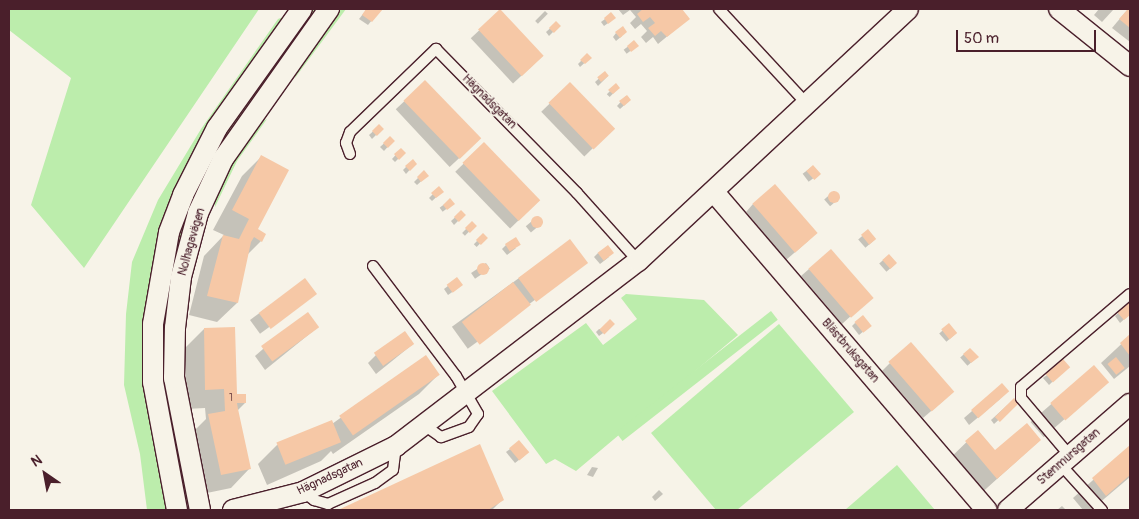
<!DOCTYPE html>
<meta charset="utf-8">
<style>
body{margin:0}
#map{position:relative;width:1139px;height:519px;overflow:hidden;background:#f7f3e8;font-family:Pangolin,sans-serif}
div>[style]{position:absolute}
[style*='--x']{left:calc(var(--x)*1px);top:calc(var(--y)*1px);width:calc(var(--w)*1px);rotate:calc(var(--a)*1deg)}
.green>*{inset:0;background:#bcedac;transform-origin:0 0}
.shadow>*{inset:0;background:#0003;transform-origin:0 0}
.building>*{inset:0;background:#f6c8a6;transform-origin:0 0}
.round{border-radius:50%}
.roads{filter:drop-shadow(1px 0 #4a1f2b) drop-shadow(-1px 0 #4a1f2b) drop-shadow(0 1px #4a1f2b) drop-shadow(0 -1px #4a1f2b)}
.lane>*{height:10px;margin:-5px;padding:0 5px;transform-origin:5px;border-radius:5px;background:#f7f3e8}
.street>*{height:20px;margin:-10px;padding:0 10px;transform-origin:10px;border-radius:10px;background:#f7f3e8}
span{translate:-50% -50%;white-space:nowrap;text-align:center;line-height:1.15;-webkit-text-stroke:4px #f7f3e8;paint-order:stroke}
.number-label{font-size:10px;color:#75494a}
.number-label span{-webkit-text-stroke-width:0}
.street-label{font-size:12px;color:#4a1f2b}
.frame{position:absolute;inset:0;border:10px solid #4a1f2b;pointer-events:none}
.north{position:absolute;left:20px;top:449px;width:50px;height:50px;-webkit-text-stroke:4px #f7f3e8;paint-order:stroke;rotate:327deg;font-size:14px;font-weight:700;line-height:20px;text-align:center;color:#4a1f2b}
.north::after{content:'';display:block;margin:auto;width:18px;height:22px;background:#4a1f2b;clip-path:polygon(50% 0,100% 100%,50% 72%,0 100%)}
.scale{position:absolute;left:956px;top:30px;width:140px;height:22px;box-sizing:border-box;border:2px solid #4a1f2b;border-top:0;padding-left:6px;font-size:15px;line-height:18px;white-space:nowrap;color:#4a1f2b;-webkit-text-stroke:4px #f7f3e8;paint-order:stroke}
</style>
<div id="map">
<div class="green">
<i style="clip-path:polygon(9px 9px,259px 9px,84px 268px,31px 205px,71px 78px,9px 30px)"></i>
<i style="clip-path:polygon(309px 9px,322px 9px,229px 138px,173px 277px,190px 499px,186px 501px,180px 493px,159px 391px,166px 267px,201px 168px)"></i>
<i style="clip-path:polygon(338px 9px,346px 9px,295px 78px,298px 64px)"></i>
<i style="clip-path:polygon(283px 17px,288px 19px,239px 86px,149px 300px,170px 510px,147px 510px,140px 454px,124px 385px,126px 314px,132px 262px,158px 200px,201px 129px,278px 19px)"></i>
<i style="clip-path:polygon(267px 119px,237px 161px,215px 207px,214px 192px,252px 127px)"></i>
<i style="clip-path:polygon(626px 294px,704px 300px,738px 335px,576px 471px,555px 459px,546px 464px,492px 391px,586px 323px,603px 345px,637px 319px,621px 298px)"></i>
<i style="left:771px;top:311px;width:11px;height:197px;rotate:52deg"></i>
<i style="clip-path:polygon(779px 324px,854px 412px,737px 510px,716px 510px,651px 433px)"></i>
<i style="clip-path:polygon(897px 465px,935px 510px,845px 510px)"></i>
</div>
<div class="shadow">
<i style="clip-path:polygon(367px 9px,381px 9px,368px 25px,359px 19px)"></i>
<i style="clip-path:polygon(618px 9px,680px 9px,688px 19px,658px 44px,653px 37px,646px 43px,641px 37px,647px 31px,641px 24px,635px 29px,630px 23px,636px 17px,630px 10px,623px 15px)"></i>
<i style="clip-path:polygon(1099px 9px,1114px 9px,1102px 22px,1094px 15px)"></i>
<i style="clip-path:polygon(1128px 9px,1130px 9px,1130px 42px,1112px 28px)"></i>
<i style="left:500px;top:11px;width:62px;height:40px;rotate:47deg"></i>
<i style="left:545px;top:11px;width:4px;height:14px;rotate:45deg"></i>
<i style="clip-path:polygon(605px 19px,611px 21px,604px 26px,601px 22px)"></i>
<i style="clip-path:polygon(556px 23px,559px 26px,549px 36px,546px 32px)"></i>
<i style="clip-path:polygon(616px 33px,622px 36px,616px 41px,613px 37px)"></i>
<i style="left:634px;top:42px;width:5px;height:13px;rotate:53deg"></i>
<i style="clip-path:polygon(587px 55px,590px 58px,580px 67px,578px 64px)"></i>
<i style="clip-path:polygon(605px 73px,608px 76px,598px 86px,595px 82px)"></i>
<i style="left:425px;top:82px;width:79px;height:40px;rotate:47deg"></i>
<i style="left:570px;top:84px;width:62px;height:40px;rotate:46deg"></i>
<i style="left:616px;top:85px;width:4px;height:13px;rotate:45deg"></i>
<i style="clip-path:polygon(626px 96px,630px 100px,620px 109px,617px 106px)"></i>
<i style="clip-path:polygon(379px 126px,382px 129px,372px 139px,369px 135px)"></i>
<i style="clip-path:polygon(390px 138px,393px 141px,384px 151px,380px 147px)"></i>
<i style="left:484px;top:144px;width:79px;height:40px;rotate:46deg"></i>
<i style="clip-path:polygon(401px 149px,404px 153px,395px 162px,392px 159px)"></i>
<i style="clip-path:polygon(261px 157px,256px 230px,261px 241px,247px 255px,237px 303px,217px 322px,189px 315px,204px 256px,224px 235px,213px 230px,242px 176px)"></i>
<i style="clip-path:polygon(412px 161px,415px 164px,406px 174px,403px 170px)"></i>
<i style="left:813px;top:166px;width:10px;height:13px;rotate:53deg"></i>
<i style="clip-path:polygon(424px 172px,427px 176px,417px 185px,414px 182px)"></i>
<i style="clip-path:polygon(439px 188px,442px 192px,432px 201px,429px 198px)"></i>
<i style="left:834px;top:191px;width:9px;height:13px;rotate:49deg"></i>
<i style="left:450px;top:200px;width:5px;height:13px;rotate:53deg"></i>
<i style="clip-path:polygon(753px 204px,808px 241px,786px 260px,746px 212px)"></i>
<i style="clip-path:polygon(461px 212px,464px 215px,454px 225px,451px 221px)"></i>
<i style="left:538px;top:216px;width:8px;height:16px;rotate:50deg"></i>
<i style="left:472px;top:223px;width:4px;height:14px;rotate:45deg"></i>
<i style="left:868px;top:231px;width:11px;height:13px;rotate:49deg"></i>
<i style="left:483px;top:235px;width:4px;height:13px;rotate:45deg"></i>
<i style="left:570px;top:241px;width:27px;height:146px;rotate:54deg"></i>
<i style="clip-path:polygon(506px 245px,516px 248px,507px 255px,502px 249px)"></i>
<i style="clip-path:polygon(598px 253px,609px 257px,600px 264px,594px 257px)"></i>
<i style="left:889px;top:255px;width:11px;height:13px;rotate:49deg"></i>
<i style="left:486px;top:263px;width:7px;height:18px;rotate:56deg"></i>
<i style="clip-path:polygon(809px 269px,863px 305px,842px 324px,801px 276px)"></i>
<i style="clip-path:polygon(457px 279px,458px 288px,448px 295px,444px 289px)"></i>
<i style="left:305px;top:280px;width:17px;height:68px;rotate:54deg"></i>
<i style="clip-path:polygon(1130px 303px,1130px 314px,1120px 323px,1115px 316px)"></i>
<i style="clip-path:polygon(855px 323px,870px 326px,859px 335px,852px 326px)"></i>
<i style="left:949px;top:325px;width:11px;height:13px;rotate:49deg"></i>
<i style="clip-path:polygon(318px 327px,265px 370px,255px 356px,263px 349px)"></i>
<i style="clip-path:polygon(610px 328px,599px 336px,596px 332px,599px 329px)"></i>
<i style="clip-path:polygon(204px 329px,236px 395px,245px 403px,237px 411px,250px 468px,231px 488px,202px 494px,190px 435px,206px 419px,205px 408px,186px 409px,185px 348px)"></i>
<i style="clip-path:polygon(1130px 336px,1130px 366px,1114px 379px,1101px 363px)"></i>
<i style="clip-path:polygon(413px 344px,376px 374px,368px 363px,376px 355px)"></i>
<i style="left:970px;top:349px;width:11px;height:13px;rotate:49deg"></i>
<i style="clip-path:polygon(425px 357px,438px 375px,419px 394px,333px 454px,331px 451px,321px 461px,267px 485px,258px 464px,277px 445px,332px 424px)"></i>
<i style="clip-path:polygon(890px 363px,944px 400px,923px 418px,882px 371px)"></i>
<i style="clip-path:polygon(1068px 367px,1049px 385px,1043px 378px,1047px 375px)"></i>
<i style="left:1094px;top:367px;width:20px;height:84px;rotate:49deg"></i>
<i style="clip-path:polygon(1002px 385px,1000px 399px,969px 425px,964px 418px)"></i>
<i style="clip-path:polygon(1014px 399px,1014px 406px,994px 424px,991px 420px)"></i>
<i style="clip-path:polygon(978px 431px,995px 452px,1040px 440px,977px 497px,946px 462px)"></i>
<i style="clip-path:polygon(480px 446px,503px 499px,492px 510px,341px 510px)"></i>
<i style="clip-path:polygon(1130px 447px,1130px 477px,1091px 510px,1083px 510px,1073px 498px)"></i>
<i style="clip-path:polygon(510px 449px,524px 456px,515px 463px,506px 452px)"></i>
<i style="clip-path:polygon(592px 467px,598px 468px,593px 477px,587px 475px)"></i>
<i style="clip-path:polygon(659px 490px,663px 494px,655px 501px,652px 497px)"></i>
<i style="clip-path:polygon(1062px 506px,1066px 510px,1057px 510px)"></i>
</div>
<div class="building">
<i style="clip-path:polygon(366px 9px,383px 9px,372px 22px,362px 15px)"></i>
<i style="left:500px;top:9px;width:64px;height:30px;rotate:47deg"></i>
<i style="clip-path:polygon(643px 9px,682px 9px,690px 19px,667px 37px,661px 31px,655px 36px,648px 28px,655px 23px,650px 17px,643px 22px,637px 14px)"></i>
<i style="clip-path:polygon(1128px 9px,1130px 9px,1130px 28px,1119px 19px)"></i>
<i style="clip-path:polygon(611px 12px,616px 18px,608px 24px,604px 18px)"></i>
<i style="left:556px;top:21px;width:7px;height:10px;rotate:45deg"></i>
<i style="clip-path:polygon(623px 26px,627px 32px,620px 38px,615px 32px)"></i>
<i style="clip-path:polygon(634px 40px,639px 46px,631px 52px,627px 46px)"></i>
<i style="clip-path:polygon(587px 53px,592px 58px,585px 64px,580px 60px)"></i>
<i style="left:605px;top:71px;width:6px;height:10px;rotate:51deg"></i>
<i style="left:425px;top:80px;width:81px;height:30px;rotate:46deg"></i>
<i style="left:570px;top:82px;width:65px;height:30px;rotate:46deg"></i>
<i style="clip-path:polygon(616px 83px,620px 88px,613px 94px,608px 90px)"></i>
<i style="clip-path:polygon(627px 95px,631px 100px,624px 106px,619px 101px)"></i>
<i style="left:379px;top:124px;width:7px;height:10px;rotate:45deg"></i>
<i style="left:390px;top:136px;width:7px;height:10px;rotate:45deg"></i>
<i style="left:484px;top:142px;width:81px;height:30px;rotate:46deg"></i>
<i style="clip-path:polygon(401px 148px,406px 153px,399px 160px,394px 154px)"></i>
<i style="clip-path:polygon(261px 155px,289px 170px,258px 229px,266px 234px,262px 242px,254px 237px,251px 242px,238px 303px,207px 296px,223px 235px,239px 239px,249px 219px,232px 210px)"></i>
<i style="clip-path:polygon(413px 159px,417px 164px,410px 171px,405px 166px)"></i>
<i style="left:813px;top:165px;width:12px;height:9px;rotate:48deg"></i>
<i style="clip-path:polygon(424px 170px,429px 176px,421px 182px,417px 177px)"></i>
<i style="left:775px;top:184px;width:65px;height:30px;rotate:49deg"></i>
<i style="clip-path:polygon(439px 186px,444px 192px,436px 198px,431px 193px)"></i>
<i class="round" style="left:828px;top:191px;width:12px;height:12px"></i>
<i style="clip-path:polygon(450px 198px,455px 204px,447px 210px,443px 205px)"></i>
<i style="left:461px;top:210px;width:7px;height:10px;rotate:45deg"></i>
<i class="round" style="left:531px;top:216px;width:12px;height:12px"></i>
<i style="left:472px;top:221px;width:7px;height:10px;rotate:45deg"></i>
<i style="left:868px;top:229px;width:13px;height:9px;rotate:51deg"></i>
<i style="left:483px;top:233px;width:7px;height:10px;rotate:45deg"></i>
<i style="left:516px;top:237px;width:9px;height:13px;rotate:58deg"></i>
<i style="left:570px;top:239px;width:30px;height:65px;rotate:53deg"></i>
<i style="left:608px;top:245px;width:10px;height:13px;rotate:53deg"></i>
<i style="left:831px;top:249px;width:65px;height:30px;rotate:49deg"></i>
<i style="left:889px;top:254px;width:12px;height:9px;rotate:48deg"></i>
<i class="round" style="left:477px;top:263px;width:12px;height:12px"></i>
<i style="left:457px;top:277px;width:10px;height:13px;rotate:53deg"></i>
<i style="left:305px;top:278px;width:20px;height:58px;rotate:53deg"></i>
<i style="left:513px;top:282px;width:29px;height:65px;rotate:52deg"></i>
<i style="clip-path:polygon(1130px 301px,1130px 315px,1124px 320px,1117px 312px)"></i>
<i style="left:308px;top:312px;width:19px;height:58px;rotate:54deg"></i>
<i style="left:863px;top:315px;width:14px;height:11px;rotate:51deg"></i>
<i style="left:610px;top:319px;width:7px;height:15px;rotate:45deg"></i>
<i style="left:949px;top:323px;width:13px;height:10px;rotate:51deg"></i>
<i style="clip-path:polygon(235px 327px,237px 394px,246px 394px,246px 403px,237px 403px,238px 409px,251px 469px,221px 475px,208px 414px,225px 411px,224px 389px,205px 390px,204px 328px)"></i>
<i style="left:405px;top:331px;width:16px;height:38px;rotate:55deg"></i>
<i style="clip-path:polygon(1130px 334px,1130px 356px,1120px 343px)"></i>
<i style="left:911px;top:342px;width:66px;height:30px;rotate:49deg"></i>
<i style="clip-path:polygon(970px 348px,979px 357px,971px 363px,963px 354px)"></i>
<i style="left:426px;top:355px;width:24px;height:106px;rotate:55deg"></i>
<i style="left:1116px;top:357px;width:14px;height:11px;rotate:51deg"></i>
<i style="left:1063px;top:359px;width:11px;height:23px;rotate:49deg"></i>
<i style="left:1094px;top:365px;width:23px;height:58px;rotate:49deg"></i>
<i style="left:1002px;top:383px;width:11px;height:41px;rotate:49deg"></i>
<i style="left:1014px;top:398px;width:7px;height:27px;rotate:45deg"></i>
<i style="left:332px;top:420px;width:24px;height:60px;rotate:68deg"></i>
<i style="clip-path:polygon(1027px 423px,1041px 440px,997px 479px,965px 441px,978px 430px,995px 450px)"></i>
<i style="left:519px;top:440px;width:16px;height:13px;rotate:50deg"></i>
<i style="clip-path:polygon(480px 444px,504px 500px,488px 510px,338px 510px)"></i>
<i style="clip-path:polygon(1130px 445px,1130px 475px,1106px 496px,1092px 478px)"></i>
</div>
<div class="roads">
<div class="lane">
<i style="--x:719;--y:9;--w:129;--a:47.2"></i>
<i style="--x:350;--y:154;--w:12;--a:-110"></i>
<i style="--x:346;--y:143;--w:12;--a:-70"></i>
<i style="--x:350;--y:132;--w:120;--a:-44"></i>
<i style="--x:436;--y:49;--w:202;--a:45.6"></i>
<i style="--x:577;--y:193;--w:91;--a:48.1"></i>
<i style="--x:373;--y:266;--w:138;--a:53"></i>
<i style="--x:456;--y:376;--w:44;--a:59.9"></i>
<i style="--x:478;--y:414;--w:16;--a:125"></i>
<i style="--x:469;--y:427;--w:30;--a:160"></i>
<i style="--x:441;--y:437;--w:21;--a:-145"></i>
<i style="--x:1070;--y:456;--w:76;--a:-130.2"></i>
<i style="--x:1021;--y:398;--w:11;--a:-90"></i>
<i style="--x:1021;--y:387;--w:143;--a:-40.5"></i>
<i style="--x:1061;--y:465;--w:61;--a:47.7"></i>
<i style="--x:303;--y:492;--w:14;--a:36"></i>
<i style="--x:314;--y:500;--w:15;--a:16"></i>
<i style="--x:328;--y:504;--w:51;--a:-24.1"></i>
<i style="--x:375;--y:483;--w:22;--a:-36"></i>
<i style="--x:393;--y:470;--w:24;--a:-83"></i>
</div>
<div class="street">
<i style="--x:1059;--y:9;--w:91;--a:38.8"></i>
<i style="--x:714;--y:192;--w:419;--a:49.4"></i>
<i style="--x:177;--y:510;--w:130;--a:-100.6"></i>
<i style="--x:153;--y:382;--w:58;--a:-90"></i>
<i style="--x:153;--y:324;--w:93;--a:-80.1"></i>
<i style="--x:169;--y:232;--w:40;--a:-69"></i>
<i style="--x:183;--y:195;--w:75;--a:-63.1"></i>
<i style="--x:217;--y:128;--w:146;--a:-54.5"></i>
<i style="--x:200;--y:510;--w:135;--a:-101.1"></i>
<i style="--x:174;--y:378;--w:50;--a:-88.9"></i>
<i style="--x:175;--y:328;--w:51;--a:-83.3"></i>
<i style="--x:181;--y:277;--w:66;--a:-75.1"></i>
<i style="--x:198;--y:213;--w:60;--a:-65.2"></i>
<i style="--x:223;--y:159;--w:184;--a:-54.8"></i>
<i style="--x:233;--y:510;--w:72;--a:-14.4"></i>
<i style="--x:303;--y:492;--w:104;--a:-26.3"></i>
<i style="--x:396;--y:446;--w:305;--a:-37.4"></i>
<i style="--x:638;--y:261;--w:369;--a:-43"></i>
<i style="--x:1008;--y:510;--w:162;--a:-41"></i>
</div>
</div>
<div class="number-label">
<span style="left:231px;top:399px">1</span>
</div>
<div class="street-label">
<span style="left:489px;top:102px;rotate:45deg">Hägnadsgatan</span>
<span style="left:192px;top:242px;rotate:-74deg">Nolhagavägen</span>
<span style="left:850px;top:351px;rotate:49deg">Blästbruksgatan</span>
<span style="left:1069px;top:457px;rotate:-41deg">Stenmursgatan</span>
<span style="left:330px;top:477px;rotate:-25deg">Hägnadsgatan</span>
</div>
<div class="frame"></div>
<div class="north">N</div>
<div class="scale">50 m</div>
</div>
